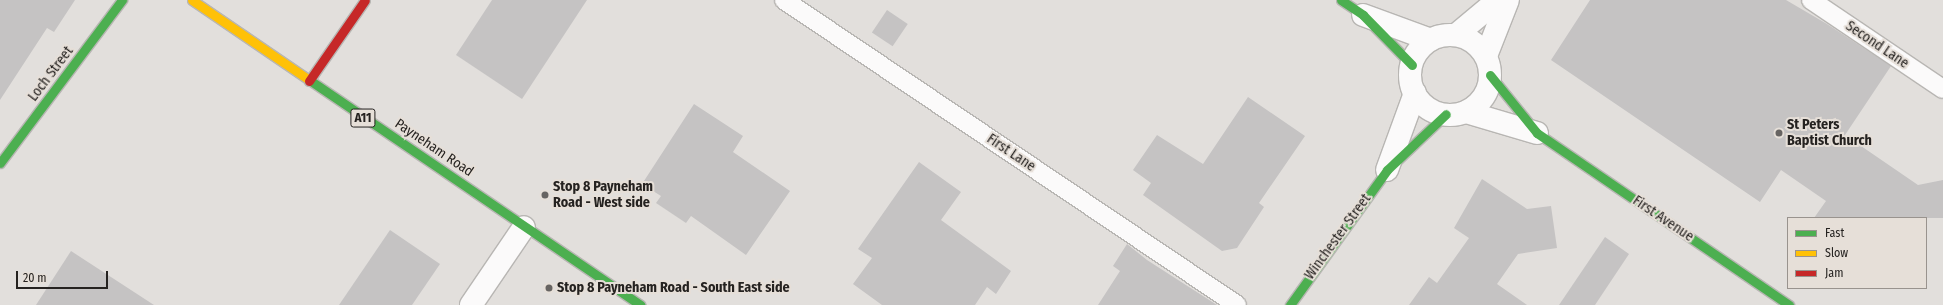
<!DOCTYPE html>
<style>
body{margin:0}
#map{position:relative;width:1943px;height:305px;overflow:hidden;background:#e2dfdc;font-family:"Fira Sans Condensed",sans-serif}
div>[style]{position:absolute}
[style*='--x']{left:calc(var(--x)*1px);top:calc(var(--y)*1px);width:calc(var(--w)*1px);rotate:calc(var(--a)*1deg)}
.building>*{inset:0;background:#c5c3c3;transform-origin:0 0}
.roads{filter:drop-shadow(1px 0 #b8b6b3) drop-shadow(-1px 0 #b8b6b3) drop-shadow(0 1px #b8b6b3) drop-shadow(0 -1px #b8b6b3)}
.lane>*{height:18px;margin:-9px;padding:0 9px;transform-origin:9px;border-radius:9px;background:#fbfafa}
.street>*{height:22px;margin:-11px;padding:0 11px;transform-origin:11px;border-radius:11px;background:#fbfafa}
.street>.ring{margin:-11px;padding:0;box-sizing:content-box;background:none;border:22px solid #fbfafa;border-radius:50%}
.fast>*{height:9px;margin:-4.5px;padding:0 4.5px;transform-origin:4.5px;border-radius:4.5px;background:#4caf50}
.slow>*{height:9px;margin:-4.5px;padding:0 4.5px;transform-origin:4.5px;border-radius:4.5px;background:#ffc107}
.jam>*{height:9px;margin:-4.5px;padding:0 4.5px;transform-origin:4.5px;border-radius:4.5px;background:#c62828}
.dots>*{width:11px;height:11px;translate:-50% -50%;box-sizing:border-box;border:2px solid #e6dfd8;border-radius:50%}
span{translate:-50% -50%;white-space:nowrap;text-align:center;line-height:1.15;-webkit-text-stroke:4px #e6dfd8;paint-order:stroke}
.shield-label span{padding:1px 3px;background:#e6dfd8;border:1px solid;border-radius:3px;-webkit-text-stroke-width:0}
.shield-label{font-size:13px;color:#252220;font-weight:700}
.street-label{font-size:14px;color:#252220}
.poi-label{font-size:14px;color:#252220;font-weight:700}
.left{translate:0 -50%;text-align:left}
.legend{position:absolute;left:1787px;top:217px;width:140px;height:72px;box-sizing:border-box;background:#e6dfd8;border:1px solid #99938e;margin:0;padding:5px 7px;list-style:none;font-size:12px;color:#252220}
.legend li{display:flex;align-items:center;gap:8px;height:20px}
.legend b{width:20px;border:1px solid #99938e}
.scale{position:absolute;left:16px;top:271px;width:92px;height:18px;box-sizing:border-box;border:2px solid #252220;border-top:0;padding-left:5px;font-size:12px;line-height:14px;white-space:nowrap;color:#252220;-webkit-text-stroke:3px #e6dfd8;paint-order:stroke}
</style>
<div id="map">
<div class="building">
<i style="clip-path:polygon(0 0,75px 0,54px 32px,47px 28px,0 100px)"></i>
<i style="clip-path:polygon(492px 0,587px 0,522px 99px,456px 55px)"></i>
<i style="clip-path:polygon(1590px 0,1786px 0,1827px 24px,1891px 66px,1845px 135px,1918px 185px,1943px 180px,1943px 218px,1814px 218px,1826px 201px,1781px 170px,1760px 202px,1551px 60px)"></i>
<i style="left:887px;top:10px;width:25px;height:27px;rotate:34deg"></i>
<i style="clip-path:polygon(1248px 97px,1305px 136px,1259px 203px,1264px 207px,1237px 248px,1222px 251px,1143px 195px,1151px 183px,1133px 170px,1157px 135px,1203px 164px)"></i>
<i style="clip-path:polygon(694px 104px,743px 136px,733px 152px,790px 191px,746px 255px,691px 216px,686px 223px,656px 203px,661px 196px,642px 184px)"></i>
<i style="clip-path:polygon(919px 162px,961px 192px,941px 220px,1011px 271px,996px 294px,987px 287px,975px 305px,882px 305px,853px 284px,872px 258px,858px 249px)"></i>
<i style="clip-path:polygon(1482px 179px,1527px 209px,1551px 206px,1557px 248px,1518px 254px,1497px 284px,1527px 305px,1409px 305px,1429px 277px,1437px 283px,1469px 238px,1454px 228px)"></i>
<i style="clip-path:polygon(390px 230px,440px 264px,412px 305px,339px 305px)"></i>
<i style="clip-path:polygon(1605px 237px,1629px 254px,1595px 305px,1559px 305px)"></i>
<i style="clip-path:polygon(1127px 244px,1147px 260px,1217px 305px,1098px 305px,1120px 271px,1113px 266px)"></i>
<i style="clip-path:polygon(71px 251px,154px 305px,36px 305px)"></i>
</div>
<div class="roads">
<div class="lane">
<i style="--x:784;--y:0;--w:546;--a:33.95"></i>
<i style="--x:1811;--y:0;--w:159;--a:34"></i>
</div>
<div class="street">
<i style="--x:1363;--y:15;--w:72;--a:20.2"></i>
<i style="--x:1456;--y:35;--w:55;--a:-39.8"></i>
<i class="ring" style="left:1410px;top:35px;width:58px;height:58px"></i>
<i style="--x:1486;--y:56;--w:60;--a:-68.6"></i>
<i style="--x:1466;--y:112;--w:74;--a:16.5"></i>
<i style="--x:1387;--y:170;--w:82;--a:-70"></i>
<i style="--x:471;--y:305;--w:94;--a:-55.8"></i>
</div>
<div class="fast">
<i style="--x:1341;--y:0;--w:27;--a:34"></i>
<i style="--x:1363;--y:15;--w:70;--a:45.6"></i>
<i style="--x:1490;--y:75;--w:75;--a:51"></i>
<i style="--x:1537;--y:133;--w:305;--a:34.3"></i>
<i style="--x:308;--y:79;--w:402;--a:34.2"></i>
<i style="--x:0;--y:163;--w:204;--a:-53.2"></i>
<i style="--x:1290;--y:305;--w:166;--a:-54.3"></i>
<i style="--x:1387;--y:170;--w:81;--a:-43.5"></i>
</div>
<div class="slow">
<i style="--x:192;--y:0;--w:140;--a:34.3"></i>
</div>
<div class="jam">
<i style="--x:309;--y:81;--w:98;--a:-55.3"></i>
</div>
</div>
<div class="dots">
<i style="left:1779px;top:133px;background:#676462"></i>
<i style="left:545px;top:195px;background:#676462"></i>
<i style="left:549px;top:288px;background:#676462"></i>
</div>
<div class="shield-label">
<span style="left:363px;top:118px">A11</span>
</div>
<div class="street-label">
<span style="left:1877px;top:45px;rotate:34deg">Second Lane</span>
<span style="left:51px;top:74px;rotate:-53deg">Loch Street</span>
<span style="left:434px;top:148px;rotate:34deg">Payneham Road</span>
<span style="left:1011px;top:153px;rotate:34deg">First Lane</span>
<span style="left:1663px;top:219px;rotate:34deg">First Avenue</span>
<span style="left:1338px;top:237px;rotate:-54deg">Winchester Street</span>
</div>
<div class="poi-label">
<span class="left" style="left:1787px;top:133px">St Peters<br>Baptist Church</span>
<span class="left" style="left:553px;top:195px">Stop 8 Payneham<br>Road - West side</span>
<span class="left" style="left:557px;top:288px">Stop 8 Payneham Road - South East side</span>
</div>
<ul class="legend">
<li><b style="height:5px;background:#4caf50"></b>Fast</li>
<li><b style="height:5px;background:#ffc107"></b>Slow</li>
<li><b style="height:5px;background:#c62828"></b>Jam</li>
</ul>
<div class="scale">20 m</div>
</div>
